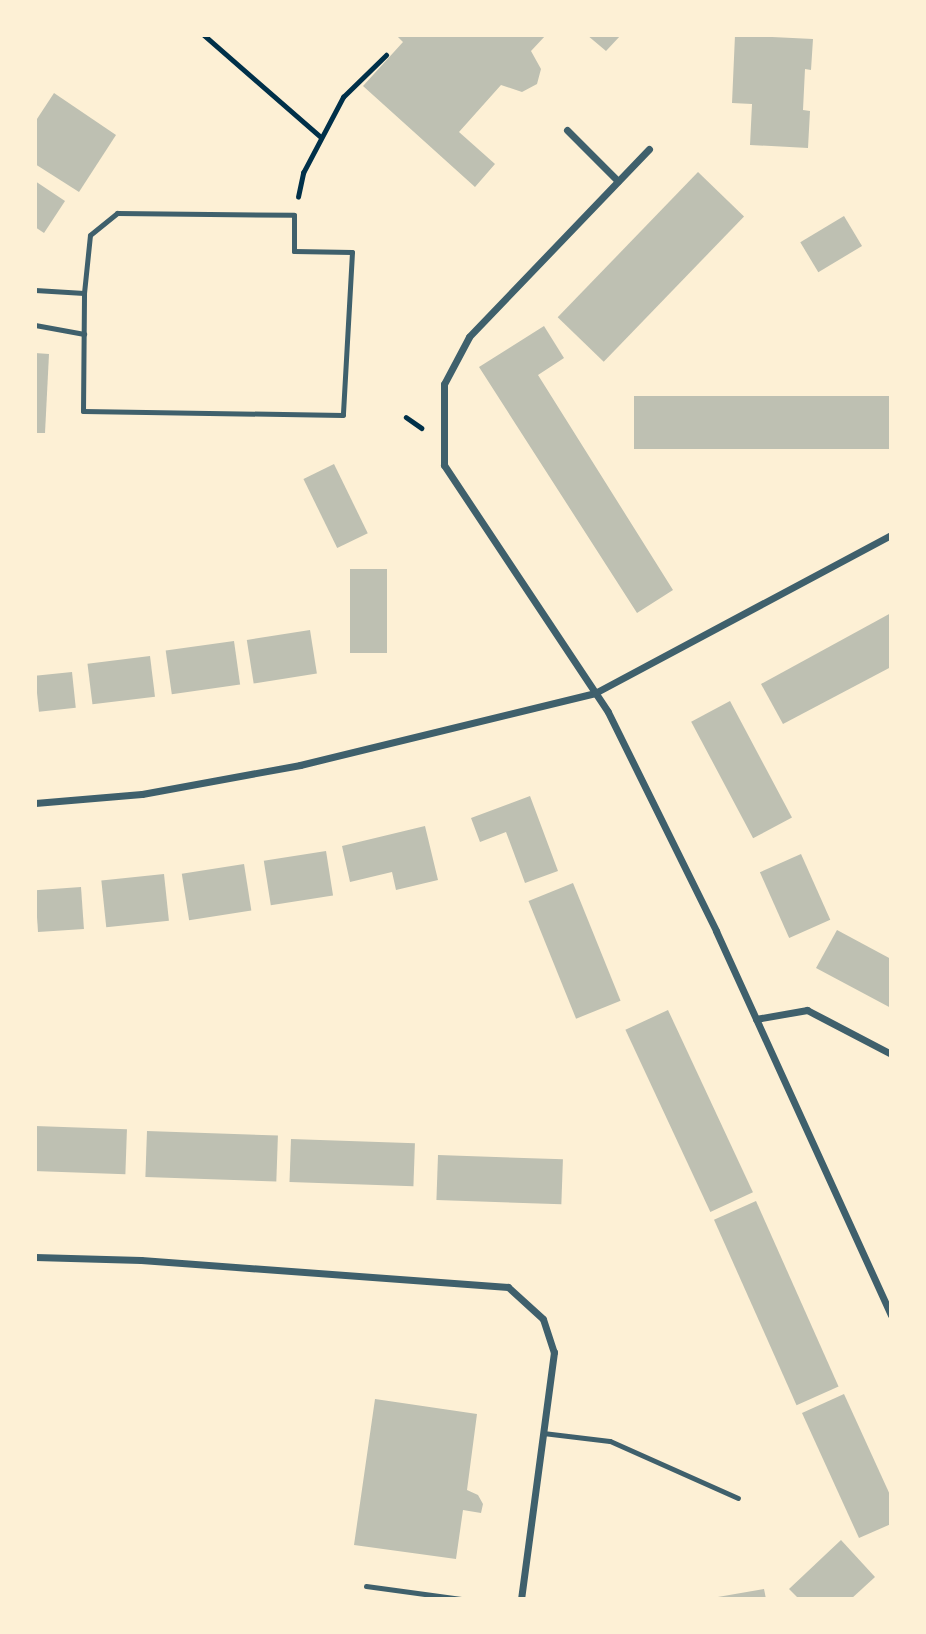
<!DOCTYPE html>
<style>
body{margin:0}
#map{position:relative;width:926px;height:1634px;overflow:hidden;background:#fdf0d5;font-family:"Roboto Condensed",sans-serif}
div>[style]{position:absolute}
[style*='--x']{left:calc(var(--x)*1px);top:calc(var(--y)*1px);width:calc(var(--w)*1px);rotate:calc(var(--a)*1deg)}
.building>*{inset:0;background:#bec0b2;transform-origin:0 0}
.path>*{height:4.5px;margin:-2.25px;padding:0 2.25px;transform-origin:2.25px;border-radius:2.25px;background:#003049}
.service>*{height:5px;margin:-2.5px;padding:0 2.5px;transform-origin:2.5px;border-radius:2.5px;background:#3f606c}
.minor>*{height:7px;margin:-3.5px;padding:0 3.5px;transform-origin:3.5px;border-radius:3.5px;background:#3f606c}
span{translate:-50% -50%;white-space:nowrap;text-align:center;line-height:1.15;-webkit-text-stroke:7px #fdf0d5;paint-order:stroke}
.frame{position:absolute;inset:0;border:37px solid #fdf0d5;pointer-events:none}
</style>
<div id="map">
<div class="building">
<i style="clip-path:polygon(396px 35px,546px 35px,531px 51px,541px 69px,537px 84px,522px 92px,501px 85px,459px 132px,495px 164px,475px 187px,363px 86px,403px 42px)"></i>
<i style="clip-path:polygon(587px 35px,621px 35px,606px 51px)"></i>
<i style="clip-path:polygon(735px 35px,813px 39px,811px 70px,805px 69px,803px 110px,810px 111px,808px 148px,750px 145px,752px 104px,732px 103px)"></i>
<i style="clip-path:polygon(54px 93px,116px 135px,79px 192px,35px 164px,35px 122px)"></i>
<i style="left:698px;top:172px;width:64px;height:202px;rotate:44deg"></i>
<i style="clip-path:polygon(35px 181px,65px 201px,44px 233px,35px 227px)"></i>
<i style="left:844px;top:216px;width:35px;height:51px;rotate:59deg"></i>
<i style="clip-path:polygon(544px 326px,564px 358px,538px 375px,673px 590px,637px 613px,479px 367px)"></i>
<i style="clip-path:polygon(35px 353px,49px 354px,45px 433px,35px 433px)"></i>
<i style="left:891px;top:396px;width:53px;height:257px;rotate:90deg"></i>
<i style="left:334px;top:464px;width:77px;height:34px;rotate:64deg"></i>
<i style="left:350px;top:569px;width:37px;height:84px"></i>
<i style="clip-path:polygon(891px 613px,891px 667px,783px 724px,761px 684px)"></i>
<i style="left:310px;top:630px;width:44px;height:64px;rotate:81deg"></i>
<i style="left:234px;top:641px;width:44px;height:69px;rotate:82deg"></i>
<i style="left:150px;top:656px;width:41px;height:63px;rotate:83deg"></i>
<i style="left:72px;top:672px;width:36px;height:37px;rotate:84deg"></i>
<i style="left:730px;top:701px;width:132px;height:44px;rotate:62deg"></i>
<i style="clip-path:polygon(530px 796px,558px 871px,525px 883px,506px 832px,480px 842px,471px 818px)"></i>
<i style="clip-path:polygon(425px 826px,438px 880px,396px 890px,392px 872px,350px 882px,342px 846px)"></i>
<i style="left:326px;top:851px;width:45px;height:63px;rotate:81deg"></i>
<i style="left:801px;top:854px;width:72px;height:45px;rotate:66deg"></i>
<i style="left:244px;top:864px;width:47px;height:63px;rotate:81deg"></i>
<i style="left:164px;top:874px;width:47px;height:63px;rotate:84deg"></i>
<i style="left:573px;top:883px;width:127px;height:48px;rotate:68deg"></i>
<i style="left:81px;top:887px;width:42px;height:46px;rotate:86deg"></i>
<i style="clip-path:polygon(837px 930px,891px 959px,891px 1008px,816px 968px)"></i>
<i style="left:668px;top:1010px;width:201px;height:47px;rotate:65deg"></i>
<i style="left:35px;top:1126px;width:92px;height:45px;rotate:2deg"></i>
<i style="left:147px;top:1131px;width:131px;height:46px;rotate:2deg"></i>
<i style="left:291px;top:1139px;width:124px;height:43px;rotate:2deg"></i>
<i style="left:438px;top:1155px;width:125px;height:45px;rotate:2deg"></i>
<i style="left:756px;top:1201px;width:203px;height:46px;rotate:66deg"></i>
<i style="clip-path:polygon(844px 1394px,891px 1497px,891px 1524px,859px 1538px,802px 1413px)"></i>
<i style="clip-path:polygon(375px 1399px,477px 1414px,467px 1490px,478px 1495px,483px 1504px,481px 1513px,463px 1510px,456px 1559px,354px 1545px)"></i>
<i style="clip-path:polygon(841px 1540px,875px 1577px,851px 1599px,799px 1599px,789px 1589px)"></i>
<i style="clip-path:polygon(764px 1589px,766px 1599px,712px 1599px,712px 1598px)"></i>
</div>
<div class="path">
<i style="--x:204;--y:35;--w:155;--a:41.1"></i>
<i style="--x:298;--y:197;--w:25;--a:-78"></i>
<i style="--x:303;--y:173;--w:86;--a:-62.2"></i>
<i style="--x:343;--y:97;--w:60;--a:-44.3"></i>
<i style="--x:406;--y:417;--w:19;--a:35"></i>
</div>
<div class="service">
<i style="--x:117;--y:213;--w:177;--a:0.6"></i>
<i style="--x:294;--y:215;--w:36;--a:90"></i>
<i style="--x:294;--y:251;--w:58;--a:1"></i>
<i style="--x:352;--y:252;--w:163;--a:93.2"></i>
<i style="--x:343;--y:415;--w:260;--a:-179.1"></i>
<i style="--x:83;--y:411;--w:118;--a:-89.5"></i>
<i style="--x:84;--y:293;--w:58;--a:-84.1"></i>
<i style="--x:90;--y:235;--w:35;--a:-39"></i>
<i style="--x:35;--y:290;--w:49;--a:3.5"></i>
<i style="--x:35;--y:325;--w:50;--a:10.4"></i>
<i style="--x:543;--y:1433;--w:67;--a:6.8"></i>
<i style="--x:610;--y:1441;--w:140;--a:24"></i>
<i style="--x:366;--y:1586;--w:96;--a:7.8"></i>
</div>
<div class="minor">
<i style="--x:567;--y:130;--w:72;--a:45"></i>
<i style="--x:649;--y:149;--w:260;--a:133.8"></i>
<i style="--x:469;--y:337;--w:53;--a:118"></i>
<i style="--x:444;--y:384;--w:81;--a:90"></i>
<i style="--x:444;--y:465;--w:296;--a:56.4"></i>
<i style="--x:608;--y:712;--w:244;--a:63.7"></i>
<i style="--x:716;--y:931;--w:422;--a:65.5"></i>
<i style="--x:35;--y:803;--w:107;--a:-4.8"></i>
<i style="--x:142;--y:794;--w:161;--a:-10.4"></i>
<i style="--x:300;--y:765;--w:304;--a:-13.7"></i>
<i style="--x:595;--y:693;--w:336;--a:-28.1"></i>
<i style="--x:756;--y:1019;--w:52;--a:-10"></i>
<i style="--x:807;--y:1010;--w:95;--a:27.6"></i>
<i style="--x:35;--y:1257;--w:106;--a:1.6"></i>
<i style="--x:141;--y:1260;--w:368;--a:4.2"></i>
<i style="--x:508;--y:1287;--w:47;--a:42.4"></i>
<i style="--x:543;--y:1319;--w:35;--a:72"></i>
<i style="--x:554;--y:1352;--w:249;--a:97.6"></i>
</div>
<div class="frame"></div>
</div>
